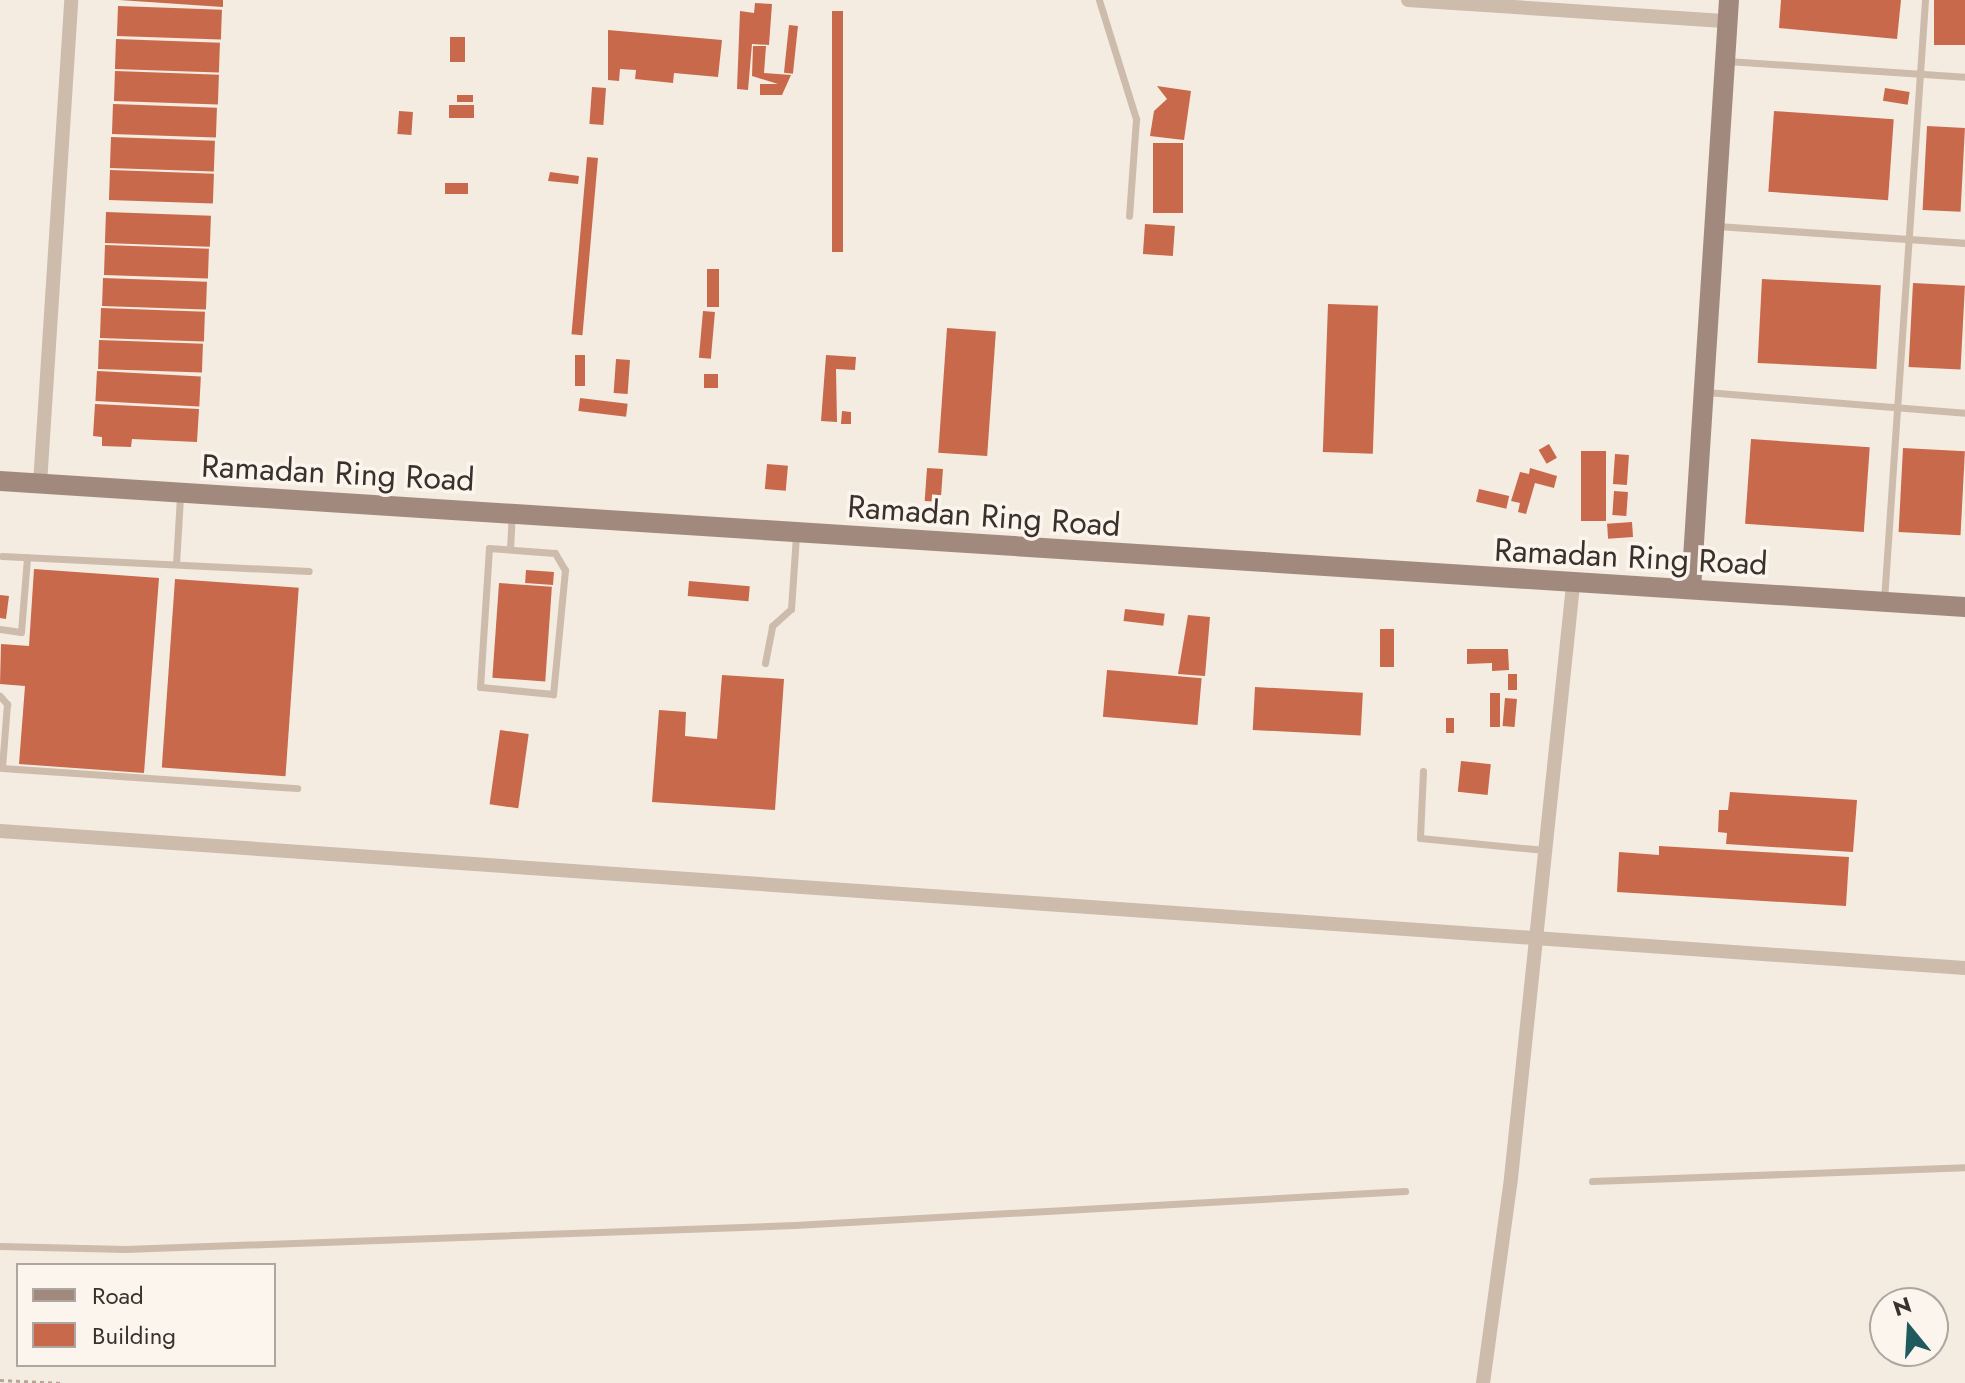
<!DOCTYPE html>
<style>
body{margin:0}
#map{position:relative;width:1965px;height:1383px;overflow:hidden;background:#f4ebe1;font-family:Jost,sans-serif}
div>[style]{position:absolute}
[style*='--x']{left:calc(var(--x)*1px);top:calc(var(--y)*1px);width:calc(var(--w)*1px);rotate:calc(var(--a)*1deg)}
.building>*{inset:0;background:#c8694b;transform-origin:0 0}
.path>*{height:3px;margin-top:-1.5px;transform-origin:0;background:repeating-linear-gradient(90deg,#b9a596 0 4px,transparent 0 8px)}
.lane>*{height:7px;margin:-3.5px;padding:0 3.5px;transform-origin:3.5px;border-radius:3.5px;background:#cdbbac}
.street>*{height:14px;margin:-7px;padding:0 7px;transform-origin:7px;border-radius:7px;background:#cdbbac}
.secondary>*{height:20px;margin:-10px;padding:0 10px;transform-origin:10px;border-radius:10px;background:#a18a7d}
span{translate:-50% -50%;white-space:nowrap;text-align:center;line-height:1.15;-webkit-text-stroke:7px #fbf5ee;paint-order:stroke}
.street-label{font-size:32px;color:#3b302b}
.legend{position:absolute;left:16px;top:1263px;width:260px;height:104px;box-sizing:border-box;background:#fbf5ee;border:2px solid #aea6a0;margin:0;padding:10px 14px;list-style:none;font-size:24px;color:#3b302b}
.legend li{display:flex;align-items:center;gap:16px;height:40px}
.legend b{width:40px;border:2px solid #aea6a0}
.north{position:absolute;left:1869px;top:1287px;width:80px;height:80px;box-sizing:border-box;background:#fbf5ee;border:2px solid #aea6a0;border-radius:50%;rotate:342deg;font-size:22px;font-weight:700;line-height:32px;text-align:center;color:#3b302b}
.north::after{content:'';display:block;margin:auto;width:28px;height:36px;background:#1f5a5e;clip-path:polygon(50% 0,100% 100%,50% 72%,0 100%)}
</style>
<div id="map">
<div class="building">
<i style="clip-path:polygon(119px 0,223px 0,223px 7px)"></i>
<i style="clip-path:polygon(1781px 0,1901px 0,1897px 39px,1779px 28px)"></i>
<i style="left:1934px;top:0;width:31px;height:45px"></i>
<i style="clip-path:polygon(755px 3px,772px 4px,769px 45px,752px 44px,748px 90px,737px 89px,740px 11px,754px 13px)"></i>
<i style="left:118px;top:6px;width:104px;height:30px;rotate:2deg"></i>
<i style="left:832px;top:11px;width:11px;height:241px"></i>
<i style="left:789px;top:25px;width:9px;height:48px;rotate:6deg"></i>
<i style="clip-path:polygon(608px 30px,722px 40px,718px 77px,674px 73px,673px 83px,635px 79px,636px 70px,620px 69px,619px 81px,608px 80px)"></i>
<i style="left:450px;top:37px;width:15px;height:25px"></i>
<i style="left:116px;top:39px;width:104px;height:30px;rotate:2deg"></i>
<i style="clip-path:polygon(753px 46px,766px 46px,764px 73px,791px 75px,782px 95px,760px 95px,760px 84px,778px 84px,752px 76px)"></i>
<i style="left:115px;top:71px;width:104px;height:30px;rotate:2deg"></i>
<i style="clip-path:polygon(1157px 86px,1191px 91px,1184px 140px,1150px 136px,1154px 111px,1167px 99px)"></i>
<i style="left:592px;top:87px;width:14px;height:37px;rotate:4deg"></i>
<i style="left:1885px;top:88px;width:25px;height:13px;rotate:9deg"></i>
<i style="left:457px;top:95px;width:16px;height:7px"></i>
<i style="left:113px;top:104px;width:104px;height:30px;rotate:2deg"></i>
<i style="left:449px;top:105px;width:25px;height:13px"></i>
<i style="left:399px;top:111px;width:14px;height:23px;rotate:4deg"></i>
<i style="left:1774px;top:111px;width:120px;height:81px;rotate:4deg"></i>
<i style="left:1927px;top:126px;width:38px;height:84px;rotate:3deg"></i>
<i style="left:111px;top:137px;width:104px;height:31px;rotate:2deg"></i>
<i style="left:1153px;top:143px;width:30px;height:70px"></i>
<i style="left:587px;top:157px;width:11px;height:178px;rotate:5deg"></i>
<i style="left:110px;top:170px;width:104px;height:30px;rotate:2deg"></i>
<i style="clip-path:polygon(550px 172px,579px 176px,578px 184px,548px 181px)"></i>
<i style="left:445px;top:183px;width:23px;height:11px"></i>
<i style="left:106px;top:212px;width:105px;height:31px;rotate:2deg"></i>
<i style="left:1145px;top:224px;width:30px;height:30px;rotate:4deg"></i>
<i style="left:105px;top:245px;width:104px;height:30px;rotate:2deg"></i>
<i style="left:707px;top:269px;width:12px;height:38px"></i>
<i style="left:103px;top:278px;width:104px;height:28px;rotate:2deg"></i>
<i style="left:1762px;top:279px;width:119px;height:84px;rotate:3deg"></i>
<i style="left:1913px;top:283px;width:52px;height:84px;rotate:3deg"></i>
<i style="left:1328px;top:304px;width:50px;height:148px;rotate:2deg"></i>
<i style="left:101px;top:308px;width:104px;height:30px;rotate:2deg"></i>
<i style="left:703px;top:311px;width:12px;height:47px;rotate:5deg"></i>
<i style="left:947px;top:328px;width:49px;height:125px;rotate:4deg"></i>
<i style="left:99px;top:340px;width:104px;height:29px;rotate:2deg"></i>
<i style="left:575px;top:355px;width:10px;height:31px"></i>
<i style="clip-path:polygon(826px 355px,856px 357px,855px 370px,836px 369px,837px 422px,821px 421px)"></i>
<i style="left:616px;top:359px;width:14px;height:34px;rotate:4deg"></i>
<i style="left:97px;top:371px;width:104px;height:30px;rotate:3deg"></i>
<i style="left:704px;top:374px;width:14px;height:14px"></i>
<i style="left:580px;top:398px;width:48px;height:13px;rotate:7deg"></i>
<i style="clip-path:polygon(95px 404px,199px 409px,197px 442px,132px 439px,131px 447px,102px 446px,102px 437px,93px 436px)"></i>
<i style="clip-path:polygon(842px 411px,851px 412px,851px 424px,841px 424px)"></i>
<i style="left:1751px;top:439px;width:119px;height:85px;rotate:4deg"></i>
<i style="left:1549px;top:444px;width:16px;height:12px;rotate:60deg"></i>
<i style="left:1903px;top:448px;width:62px;height:84px;rotate:3deg"></i>
<i style="left:1581px;top:451px;width:25px;height:70px"></i>
<i style="left:1615px;top:454px;width:14px;height:30px;rotate:4deg"></i>
<i style="left:767px;top:464px;width:21px;height:25px;rotate:5deg"></i>
<i style="left:927px;top:468px;width:16px;height:33px;rotate:4deg"></i>
<i style="clip-path:polygon(1530px 468px,1557px 476px,1554px 488px,1535px 483px,1526px 514px,1518px 512px,1520px 503px,1511px 501px,1520px 472px,1529px 474px)"></i>
<i style="left:1479px;top:489px;width:31px;height:13px;rotate:13deg"></i>
<i style="left:1614px;top:491px;width:14px;height:24px;rotate:4deg"></i>
<i style="left:1632px;top:522px;width:15px;height:25px;rotate:86deg"></i>
<i style="clip-path:polygon(34px 569px,159px 578px,144px 773px,19px 764px,25px 686px,0 684px,1px 644px,29px 646px)"></i>
<i style="left:526px;top:570px;width:28px;height:13px;rotate:4deg"></i>
<i style="left:175px;top:579px;width:124px;height:189px;rotate:4deg"></i>
<i style="left:689px;top:581px;width:61px;height:15px;rotate:5deg"></i>
<i style="left:499px;top:583px;width:53px;height:95px;rotate:4deg"></i>
<i style="clip-path:polygon(0 595px,9px 596px,6px 619px,0 618px)"></i>
<i style="left:1125px;top:609px;width:40px;height:12px;rotate:7deg"></i>
<i style="clip-path:polygon(1188px 615px,1210px 617px,1205px 676px,1178px 674px)"></i>
<i style="left:1380px;top:629px;width:14px;height:38px"></i>
<i style="clip-path:polygon(1467px 649px,1508px 649px,1509px 670px,1492px 671px,1492px 663px,1467px 664px)"></i>
<i style="left:1107px;top:670px;width:95px;height:47px;rotate:5deg"></i>
<i style="left:1508px;top:674px;width:9px;height:16px"></i>
<i style="clip-path:polygon(722px 675px,784px 679px,775px 810px,652px 802px,659px 710px,686px 712px,685px 736px,717px 739px)"></i>
<i style="left:1255px;top:687px;width:108px;height:43px;rotate:3deg"></i>
<i style="left:1490px;top:693px;width:10px;height:34px"></i>
<i style="left:1505px;top:698px;width:12px;height:28px;rotate:5deg"></i>
<i style="left:1446px;top:718px;width:8px;height:15px"></i>
<i style="left:500px;top:730px;width:29px;height:75px;rotate:8deg"></i>
<i style="left:1461px;top:761px;width:30px;height:31px;rotate:6deg"></i>
<i style="clip-path:polygon(1730px 792px,1857px 800px,1853px 852px,1726px 844px,1727px 833px,1718px 832px,1719px 810px,1728px 810px)"></i>
<i style="clip-path:polygon(1659px 846px,1849px 857px,1846px 906px,1617px 892px,1619px 852px,1659px 855px)"></i>
</div>
<div class="path">
<i style="--x:0;--y:1380;--w:64;--a:2.7"></i>
</div>
<div class="lane">
<i style="--x:1099;--y:0;--w:125;--a:72.7"></i>
<i style="--x:1136;--y:119;--w:97;--a:94.1"></i>
<i style="--x:1727;--y:61;--w:239;--a:3.8"></i>
<i style="--x:1717;--y:226;--w:249;--a:3.9"></i>
<i style="--x:1706;--y:392;--w:260;--a:4.6"></i>
<i style="--x:489;--y:548;--w:66;--a:4.3"></i>
<i style="--x:555;--y:553;--w:20;--a:60"></i>
<i style="--x:565;--y:570;--w:125;--a:95.5"></i>
<i style="--x:553;--y:694;--w:73;--a:-174.5"></i>
<i style="--x:480;--y:687;--w:139;--a:-86.3"></i>
<i style="--x:510;--y:549;--w:34;--a:-87"></i>
<i style="--x:2;--y:556;--w:307;--a:2.8"></i>
<i style="--x:176;--y:564;--w:68;--a:-86.6"></i>
<i style="--x:1884;--y:600;--w:601;--a:-86.09"></i>
<i style="--x:0;--y:629;--w:21;--a:8"></i>
<i style="--x:21;--y:632;--w:75;--a:-85.4"></i>
<i style="--x:765;--y:663;--w:38;--a:-79"></i>
<i style="--x:772;--y:626;--w:25;--a:-42"></i>
<i style="--x:791;--y:609;--w:73;--a:-86.1"></i>
<i style="--x:0;--y:696;--w:11;--a:49"></i>
<i style="--x:7;--y:704;--w:64;--a:94.5"></i>
<i style="--x:2;--y:768;--w:296;--a:3.9"></i>
<i style="--x:1423;--y:771;--w:67;--a:92.6"></i>
<i style="--x:1420;--y:838;--w:126;--a:5.5"></i>
<i style="--x:1592;--y:1181;--w:373;--a:-2.1"></i>
<i style="--x:0;--y:1246;--w:125;--a:1.4"></i>
<i style="--x:125;--y:1249;--w:670;--a:-2.05"></i>
<i style="--x:795;--y:1225;--w:611;--a:-3.19"></i>
</div>
<div class="street">
<i style="--x:1408;--y:0;--w:320;--a:3.8"></i>
<i style="--x:40;--y:484;--w:485;--a:-86.3"></i>
<i style="--x:0;--y:831;--w:1970;--a:3.99"></i>
<i style="--x:1483;--y:1383;--w:207;--a:-82.2"></i>
<i style="--x:1511;--y:1178;--w:596;--a:-84.03"></i>
</div>
<div class="secondary">
<i style="--x:0;--y:481;--w:1969;--a:3.67"></i>
<i style="--x:1691;--y:589;--w:590;--a:-86.31"></i>
</div>
<div class="street-label">
<span style="left:338px;top:473px;rotate:3deg">Ramadan Ring Road</span>
<span style="left:984px;top:516px;rotate:4deg">Ramadan Ring Road</span>
<span style="left:1631px;top:557px;rotate:3deg">Ramadan Ring Road</span>
</div>
<ul class="legend">
<li><b style="height:10px;background:#a18a7d"></b>Road</li>
<li><b style="height:22px;background:#c8694b"></b>Building</li>
</ul>
<div class="north">N</div>
</div>
